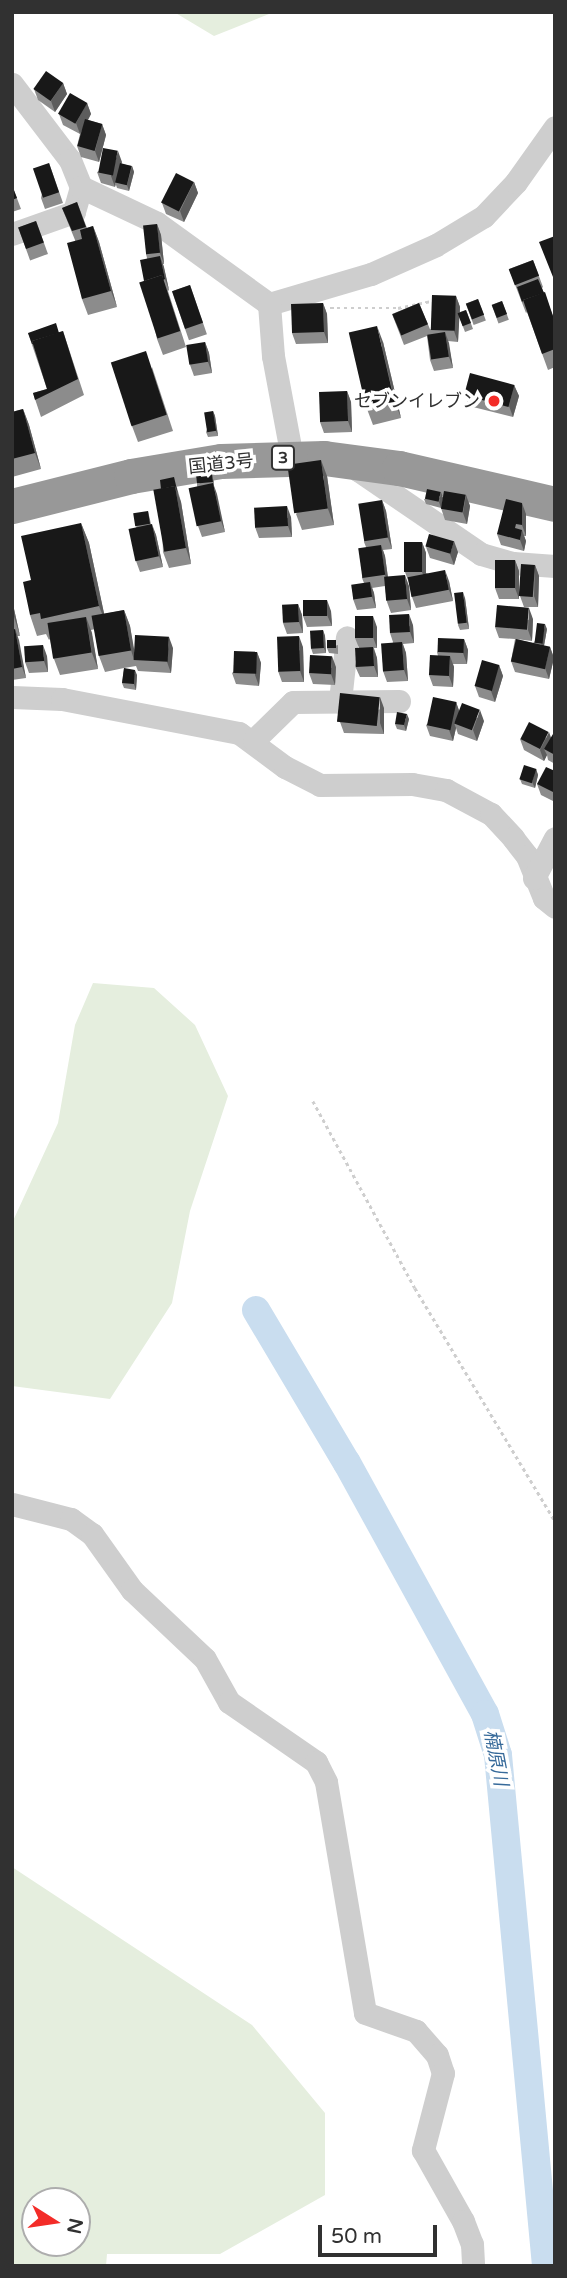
<!DOCTYPE html>
<meta charset="utf-8">
<style>
body{margin:0}
#map{position:relative;width:567px;height:2278px;overflow:hidden;background:#fff;font-family:"Varela Round","Noto Sans JP",sans-serif}
div>[style]{position:absolute}
[style*='--x']{left:calc(var(--x)*1px);top:calc(var(--y)*1px);width:calc(var(--w)*1px);rotate:calc(var(--a)*1deg)}
.green>*{inset:0;background:#e5eede}
.river>*{height:28px;margin:-14px;padding:0 14px;transform-origin:14px;border-radius:14px;background:#c9ddef}
.path>*{height:2.5px;margin-top:-1.25px;transform-origin:0;background:repeating-linear-gradient(90deg,#cecece 0 3.5px,transparent 0 7px)}
.minor>*{height:23px;margin:-11.5px;padding:0 11.5px;transform-origin:11.5px;border-radius:11.5px;background:#cecece}
.highway>*{height:35px;margin:-17.5px;padding:0 17.5px;transform-origin:17.5px;border-radius:17.5px;background:#989898}
.wall>*{inset:0;background:#8c8c8c;transform-origin:0 0}
.shaded-wall>*{inset:0;background:#5d5d5d}
.building>*{inset:0;background:#181818;transform-origin:0 0}
.dots>*{width:19px;height:19px;translate:-50% -50%;box-sizing:border-box;border:4px solid #fff;border-radius:50%}
span{translate:-50% -50%;white-space:nowrap;text-align:center;line-height:1.15;-webkit-text-stroke:7px #fff;paint-order:stroke}
.shield-label span{padding:2px 5px;background:#fff;border:2px solid;border-radius:5px;-webkit-text-stroke-width:0}
.shield-label{font-size:16px;color:#313131;font-weight:700}
.poi-label{font-size:18px;color:#313131}
.right{translate:-100% -50%;text-align:right}
.street-label{font-size:18px;color:#313131}
.water-label{font-size:19px;color:#376a9a;font-style:italic}
.frame{position:absolute;inset:0;border:14px solid #313131;pointer-events:none}
.north{position:absolute;left:21px;top:2187px;width:70px;height:70px;box-sizing:border-box;background:#fff;border:2px solid #adadad;border-radius:50%;rotate:102deg;font-size:19px;font-weight:700;line-height:28px;text-align:center;color:#313131}
.north::after{content:'';display:block;margin:auto;width:24px;height:32px;background:#f32c28;clip-path:polygon(50% 0,100% 100%,50% 72%,0 100%)}
.scale{position:absolute;left:318px;top:2225px;width:119px;height:32px;box-sizing:border-box;border:4px solid #313131;border-top:0;padding-left:9px;font-size:21px;line-height:24px;white-space:nowrap;color:#313131;-webkit-text-stroke:5px #fff;paint-order:stroke}
</style>
<div id="map">
<div class="green">
<i style="clip-path:polygon(174px 12px,274px 12px,214px 36px)"></i>
<i style="clip-path:polygon(93px 983px,154px 988px,195px 1025px,228px 1096px,190px 1211px,172px 1303px,110px 1399px,12px 1386px,12px 1223px,58px 1123px,75px 1025px)"></i>
<i style="clip-path:polygon(evenodd,12px 1867px,252px 2025px,325px 2113px,325px 2195px,220px 2254px,107px 2254px,106px 2266px,12px 2266px,12px 1867px,35px 2201px,77px 2201px,77px 2243px,35px 2243px,35px 2201px)"></i>
</div>
<div class="river">
<i style="--x:256;--y:1310;--w:178;--a:59.3"></i>
<i style="--x:347;--y:1463;--w:286;--a:61.2"></i>
<i style="--x:485;--y:1714;--w:43;--a:72.4"></i>
<i style="--x:498;--y:1755;--w:513;--a:84.63"></i>
</div>
<div class="path">
<i style="--x:330;--y:308;--w:68;--a:0"></i>
<i style="--x:398;--y:308;--w:38;--a:-12"></i>
<i style="--x:313;--y:1101;--w:213;--a:61.4"></i>
<i style="--x:415;--y:1288;--w:272;--a:59"></i>
</div>
<div class="minor">
<i style="--x:12;--y:84;--w:96;--a:52.7"></i>
<i style="--x:70;--y:160;--w:29;--a:68"></i>
<i style="--x:81;--y:187;--w:26;--a:106"></i>
<i style="--x:74;--y:212;--w:66;--a:160.5"></i>
<i style="--x:81;--y:187;--w:84;--a:25.3"></i>
<i style="--x:157;--y:223;--w:138;--a:35.9"></i>
<i style="--x:269;--y:304;--w:106;--a:-16.4"></i>
<i style="--x:371;--y:274;--w:71;--a:-24"></i>
<i style="--x:436;--y:245;--w:56;--a:-31.1"></i>
<i style="--x:484;--y:216;--w:47;--a:-46.7"></i>
<i style="--x:516;--y:182;--w:67;--a:-54.7"></i>
<i style="--x:269;--y:304;--w:52;--a:85.6"></i>
<i style="--x:273;--y:356;--w:104;--a:79.4"></i>
<i style="--x:358;--y:461;--w:9;--a:90"></i>
<i style="--x:358;--y:470;--w:149;--a:34.3"></i>
<i style="--x:481;--y:554;--w:33;--a:16"></i>
<i style="--x:513;--y:563;--w:42;--a:4.1"></i>
<i style="--x:12;--y:697;--w:50;--a:2.3"></i>
<i style="--x:62;--y:699;--w:180;--a:10.9"></i>
<i style="--x:239;--y:733;--w:57;--a:36.5"></i>
<i style="--x:285;--y:767;--w:39;--a:27"></i>
<i style="--x:320;--y:785;--w:92;--a:-0.6"></i>
<i style="--x:412;--y:784;--w:35;--a:10"></i>
<i style="--x:446;--y:790;--w:51;--a:28.1"></i>
<i style="--x:491;--y:814;--w:33;--a:47"></i>
<i style="--x:513;--y:838;--w:23;--a:52"></i>
<i style="--x:527;--y:856;--w:45;--a:68"></i>
<i style="--x:544;--y:898;--w:14;--a:39"></i>
<i style="--x:340;--y:701;--w:64;--a:-83.8"></i>
<i style="--x:254;--y:740;--w:54;--a:-44.3"></i>
<i style="--x:293;--y:702;--w:106;--a:-0.5"></i>
<i style="--x:534;--y:878;--w:45;--a:-62.3"></i>
<i style="--x:12;--y:1504;--w:61;--a:14.3"></i>
<i style="--x:71;--y:1519;--w:26;--a:36"></i>
<i style="--x:92;--y:1534;--w:69;--a:54.5"></i>
<i style="--x:132;--y:1590;--w:100;--a:43.4"></i>
<i style="--x:205;--y:1659;--w:49;--a:60.8"></i>
<i style="--x:229;--y:1702;--w:106;--a:34.6"></i>
<i style="--x:316;--y:1762;--w:22;--a:63"></i>
<i style="--x:326;--y:1782;--w:234;--a:80.4"></i>
<i style="--x:365;--y:2013;--w:54;--a:19.4"></i>
<i style="--x:416;--y:2031;--w:32;--a:49"></i>
<i style="--x:437;--y:2055;--w:19;--a:72"></i>
<i style="--x:443;--y:2073;--w:80;--a:104.6"></i>
<i style="--x:423;--y:2150;--w:81;--a:60.6"></i>
<i style="--x:463;--y:2221;--w:25;--a:69"></i>
<i style="--x:472;--y:2244;--w:22;--a:87"></i>
</div>
<div class="highway">
<i style="--x:12;--y:506;--w:123;--a:-14.1"></i>
<i style="--x:131;--y:476;--w:91;--a:-9.5"></i>
<i style="--x:221;--y:461;--w:103;--a:-1.7"></i>
<i style="--x:324;--y:458;--w:76;--a:7.6"></i>
<i style="--x:399;--y:468;--w:160;--a:13"></i>
</div>
<div class="wall">
<i style="clip-path:polygon(63px 83px,67px 94px,55px 112px,38px 100px,34px 89px)"></i>
<i style="clip-path:polygon(87px 103px,91px 114px,88px 120px,102px 124px,106px 135px,99px 162px,81px 157px,77px 146px,80px 134px,63px 125px,59px 114px)"></i>
<i style="clip-path:polygon(122px 162px,121px 164px,132px 166px,134px 172px,129px 191px,117px 188px,116px 185px,115px 187px,101px 183px,97px 172px)"></i>
<i style="clip-path:polygon(49px 163px,63px 203px,45px 209px,41px 198px)"></i>
<i style="clip-path:polygon(194px 182px,198px 193px,184px 222px,166px 214px,162px 203px)"></i>
<i style="clip-path:polygon(12px 185px,21px 209px,12px 212px)"></i>
<i style="clip-path:polygon(77px 202px,87px 228px,93px 226px,99px 242px,117px 307px,88px 315px,82px 299px,75px 240px,62px 208px)"></i>
<i style="left:36px;top:221px;width:35px;height:19px;rotate:70deg"></i>
<i style="clip-path:polygon(157px 224px,161px 235px,164px 264px,163px 264px,169px 290px,168px 291px,186px 347px,163px 355px,157px 339px,144px 281px,147px 258px,146px 254px)"></i>
<i style="clip-path:polygon(533px 260px,543px 287px,542px 288px,555px 321px,555px 367px,548px 370px,527px 312px,526px 313px,509px 269px)"></i>
<i style="left:190px;top:285px;width:52px;height:19px;rotate:71deg"></i>
<i style="clip-path:polygon(456px 296px,460px 307px,460px 312px,466px 310px,473px 329px,465px 332px,459px 316px,458px 342px,448px 341px,453px 368px,434px 371px,430px 360px,427px 336px,404px 345px,392px 314px,419px 303px,432px 334px,430px 330px)"></i>
<i style="left:478px;top:299px;width:23px;height:13px;rotate:70deg"></i>
<i style="left:502px;top:301px;width:20px;height:11px;rotate:70deg"></i>
<i style="clip-path:polygon(323px 303px,327px 314px,328px 343px,296px 344px,292px 333px)"></i>
<i style="clip-path:polygon(63px 331px,84px 395px,41px 417px,33px 393px,47px 389px,28px 333px,60px 332px)"></i>
<i style="clip-path:polygon(205px 342px,209px 353px,212px 373px,194px 376px,190px 365px)"></i>
<i style="clip-path:polygon(383px 342px,401px 418px,373px 425px,367px 409px)"></i>
<i style="clip-path:polygon(152px 367px,173px 431px,138px 442px,132px 426px)"></i>
<i style="clip-path:polygon(514px 385px,519px 396px,513px 417px,469px 406px,465px 395px)"></i>
<i style="clip-path:polygon(347px 391px,351px 402px,352px 432px,324px 433px,320px 422px)"></i>
<i style="clip-path:polygon(23px 409px,29px 425px,41px 469px,12px 477px,12px 412px)"></i>
<i style="clip-path:polygon(213px 411px,215px 416px,218px 436px,208px 437px,206px 432px)"></i>
<i style="clip-path:polygon(327px 476px,334px 525px,302px 530px,296px 514px)"></i>
<i style="clip-path:polygon(174px 477px,181px 502px,191px 564px,169px 568px,163px 552px,161px 489px)"></i>
<i style="clip-path:polygon(214px 479px,214px 488px,225px 532px,202px 537px,198px 526px,197px 484px)"></i>
<i style="clip-path:polygon(466px 495px,470px 506px,467px 524px,445px 520px,441px 508px,426px 504px,424px 499px)"></i>
<i style="clip-path:polygon(382px 500px,386px 511px,392px 549px,383px 550px,385px 556px,388px 577px,409px 586px,411px 610px,391px 613px,387px 602px,385px 586px,372px 588px,374px 593px,376px 608px,357px 610px,353px 599px,364px 583px,362px 578px,366px 547px,364px 542px)"></i>
<i style="clip-path:polygon(148px 511px,151px 524px,156px 535px,163px 567px,140px 572px,136px 561px,136px 527px)"></i>
<i style="clip-path:polygon(526px 514px,526px 536px,524px 536px,526px 541px,524px 551px,501px 545px,497px 534px)"></i>
<i style="clip-path:polygon(291px 517px,292px 537px,259px 538px,255px 527px)"></i>
<i style="clip-path:polygon(81px 523px,89px 543px,104px 614px,124px 610px,130px 626px,134px 652px,173px 648px,171px 673px,138px 671px,136px 666px,124px 668px,137px 675px,136px 690px,124px 688px,122px 683px,124px 668px,105px 672px,99px 656px,95px 629px,91px 630px,98px 669px,60px 675px,54px 659px,50px 639px,49px 640px,46px 634px,37px 636px,30px 615px,31px 580px)"></i>
<i style="clip-path:polygon(422px 542px,426px 553px,426px 573px,449px 581px,453px 601px,416px 608px,412px 597px,409px 583px,405px 572px)"></i>
<i style="clip-path:polygon(426px 547px,458px 552px,454px 565px,430px 558px)"></i>
<i style="clip-path:polygon(515px 560px,519px 571px,519px 599px,499px 599px,495px 588px)"></i>
<i style="clip-path:polygon(535px 565px,539px 576px,538px 607px,524px 607px,520px 596px)"></i>
<i style="clip-path:polygon(465px 598px,469px 629px,460px 630px,458px 625px)"></i>
<i style="clip-path:polygon(12px 600px,20px 636px,17px 636px,26px 678px,12px 680px)"></i>
<i style="clip-path:polygon(298px 604px,302px 615px,303px 633px,287px 634px,283px 623px)"></i>
<i style="clip-path:polygon(331px 611px,332px 626px,307px 627px,303px 616px)"></i>
<i style="clip-path:polygon(533px 619px,532px 641px,516px 639px,533px 643px,547px 629px,544px 646px,550px 647px,554px 658px,549px 679px,515px 672px,511px 661px,515px 639px,499px 638px,495px 627px)"></i>
<i style="clip-path:polygon(413px 625px,414px 643px,403px 644px,406px 653px,408px 681px,387px 682px,383px 671px,393px 642px,390px 633px)"></i>
<i style="clip-path:polygon(377px 627px,377px 648px,374px 648px,377px 658px,378px 677px,360px 677px,355px 666px,359px 648px,355px 638px)"></i>
<i style="clip-path:polygon(323px 630px,325px 636px,326px 653px,313px 654px,311px 648px)"></i>
<i style="clip-path:polygon(464px 639px,468px 650px,467px 664px,453px 664px,454px 667px,453px 687px,433px 686px,429px 675px,438px 656px,437px 652px)"></i>
<i style="clip-path:polygon(338px 645px,338px 654px,329px 653px,327px 648px)"></i>
<i style="clip-path:polygon(303px 647px,304px 682px,282px 682px,278px 671px)"></i>
<i style="clip-path:polygon(257px 652px,261px 663px,259px 686px,236px 684px,232px 673px)"></i>
<i style="clip-path:polygon(47px 656px,48px 672px,29px 673px,25px 662px)"></i>
<i style="clip-path:polygon(499px 665px,503px 676px,495px 702px,479px 697px,475px 686px)"></i>
<i style="clip-path:polygon(336px 667px,335px 685px,313px 684px,309px 673px)"></i>
<i style="clip-path:polygon(456px 702px,459px 711px,484px 721px,477px 741px,458px 734px,456px 728px,453px 741px,430px 736px,426px 725px)"></i>
<i style="clip-path:polygon(384px 708px,384px 734px,344px 733px,340px 722px)"></i>
<i style="clip-path:polygon(409px 719px,406px 731px,397px 729px,395px 724px)"></i>
<i style="clip-path:polygon(555px 735px,555px 764px,548px 760px,547px 755px,544px 761px,524px 750px,520px 739px,551px 738px)"></i>
<i style="clip-path:polygon(536px 769px,538px 775px,535px 788px,522px 784px,520px 779px)"></i>
<i style="clip-path:polygon(555px 771px,555px 802px,541px 795px,537px 784px)"></i>
</div>
<div class="shaded-wall">
<i style="clip-path:polygon(63px 83px,67px 94px,55px 112px,51px 101px)"></i>
<i style="clip-path:polygon(87px 103px,91px 114px,80px 134px,76px 123px)"></i>
<i style="clip-path:polygon(102px 124px,106px 135px,99px 162px,95px 151px)"></i>
<i style="clip-path:polygon(118px 151px,122px 162px,116px 183px,115px 182px,115px 187px,111px 176px)"></i>
<i style="clip-path:polygon(132px 166px,134px 172px,129px 191px,127px 185px)"></i>
<i style="clip-path:polygon(194px 182px,198px 193px,184px 222px,180px 211px)"></i>
<i style="clip-path:polygon(157px 224px,161px 235px,164px 264px,160px 253px)"></i>
<i style="clip-path:polygon(93px 226px,99px 242px,117px 307px,111px 291px)"></i>
<i style="clip-path:polygon(160px 256px,164px 267px,169px 290px,165px 279px)"></i>
<i style="clip-path:polygon(456px 296px,460px 307px,458px 342px,454px 331px)"></i>
<i style="clip-path:polygon(323px 303px,327px 314px,328px 343px,324px 332px)"></i>
<i style="clip-path:polygon(377px 326px,383px 342px,401px 418px,395px 402px)"></i>
<i style="clip-path:polygon(445px 332px,449px 343px,453px 368px,449px 357px)"></i>
<i style="clip-path:polygon(205px 342px,209px 353px,212px 373px,208px 362px)"></i>
<i style="clip-path:polygon(514px 385px,519px 396px,513px 417px,509px 406px)"></i>
<i style="clip-path:polygon(347px 391px,351px 402px,352px 432px,348px 421px)"></i>
<i style="clip-path:polygon(23px 409px,29px 425px,41px 469px,35px 453px)"></i>
<i style="clip-path:polygon(213px 411px,215px 416px,218px 436px,216px 431px)"></i>
<i style="clip-path:polygon(321px 460px,327px 476px,334px 525px,328px 509px)"></i>
<i style="clip-path:polygon(213px 483px,217px 494px,225px 532px,221px 521px)"></i>
<i style="clip-path:polygon(175px 486px,181px 502px,191px 564px,186px 548px)"></i>
<i style="clip-path:polygon(441px 492px,443px 498px,441px 508px,439px 502px)"></i>
<i style="clip-path:polygon(466px 495px,470px 506px,467px 524px,463px 513px)"></i>
<i style="clip-path:polygon(382px 500px,386px 511px,392px 549px,388px 538px)"></i>
<i style="clip-path:polygon(522px 503px,526px 514px,526px 536px,522px 525px)"></i>
<i style="clip-path:polygon(287px 506px,291px 517px,292px 537px,288px 526px)"></i>
<i style="clip-path:polygon(81px 523px,89px 543px,107px 627px,99px 606px)"></i>
<i style="clip-path:polygon(152px 524px,156px 535px,163px 567px,159px 556px)"></i>
<i style="clip-path:polygon(522px 530px,526px 541px,524px 551px,520px 540px)"></i>
<i style="clip-path:polygon(454px 541px,458px 552px,454px 565px,450px 554px)"></i>
<i style="clip-path:polygon(422px 542px,426px 553px,426px 583px,422px 572px)"></i>
<i style="clip-path:polygon(381px 545px,385px 556px,389px 586px,385px 575px)"></i>
<i style="clip-path:polygon(515px 560px,519px 571px,519px 599px,515px 588px)"></i>
<i style="clip-path:polygon(535px 565px,539px 576px,538px 607px,534px 596px)"></i>
<i style="clip-path:polygon(445px 570px,449px 581px,453px 601px,449px 590px)"></i>
<i style="clip-path:polygon(405px 575px,409px 586px,411px 610px,407px 599px)"></i>
<i style="clip-path:polygon(370px 582px,374px 593px,376px 608px,372px 597px)"></i>
<i style="clip-path:polygon(463px 592px,465px 598px,469px 629px,467px 623px)"></i>
<i style="clip-path:polygon(12px 600px,20px 636px,12px 610px)"></i>
<i style="clip-path:polygon(327px 600px,331px 611px,332px 626px,327px 615px)"></i>
<i style="clip-path:polygon(298px 604px,302px 615px,303px 633px,299px 622px)"></i>
<i style="clip-path:polygon(529px 608px,533px 619px,532px 641px,528px 630px)"></i>
<i style="clip-path:polygon(124px 610px,130px 626px,136px 660px,134px 660px,131px 650px)"></i>
<i style="clip-path:polygon(409px 614px,413px 625px,414px 643px,410px 632px)"></i>
<i style="clip-path:polygon(373px 616px,377px 627px,377px 648px,373px 637px)"></i>
<i style="clip-path:polygon(86px 617px,92px 633px,98px 669px,92px 653px)"></i>
<i style="clip-path:polygon(545px 624px,547px 629px,543px 651px,541px 646px)"></i>
<i style="clip-path:polygon(15px 629px,19px 640px,26px 678px,22px 667px)"></i>
<i style="clip-path:polygon(323px 630px,325px 636px,326px 653px,324px 648px)"></i>
<i style="clip-path:polygon(299px 636px,303px 647px,304px 682px,300px 671px)"></i>
<i style="clip-path:polygon(169px 637px,173px 648px,171px 673px,167px 662px)"></i>
<i style="clip-path:polygon(464px 639px,468px 650px,467px 664px,463px 653px)"></i>
<i style="clip-path:polygon(402px 642px,406px 653px,408px 681px,404px 670px)"></i>
<i style="clip-path:polygon(43px 645px,47px 656px,48px 672px,44px 661px)"></i>
<i style="clip-path:polygon(373px 647px,377px 658px,378px 677px,374px 666px)"></i>
<i style="clip-path:polygon(550px 647px,554px 658px,549px 679px,545px 668px)"></i>
<i style="clip-path:polygon(257px 652px,261px 663px,259px 686px,255px 675px)"></i>
<i style="clip-path:polygon(332px 656px,336px 667px,335px 685px,331px 674px)"></i>
<i style="clip-path:polygon(450px 656px,454px 667px,453px 687px,449px 676px)"></i>
<i style="clip-path:polygon(499px 665px,503px 676px,495px 702px,491px 691px)"></i>
<i style="clip-path:polygon(135px 670px,137px 675px,136px 690px,134px 684px)"></i>
<i style="clip-path:polygon(380px 697px,384px 708px,384px 734px,380px 723px)"></i>
<i style="clip-path:polygon(456px 702px,460px 713px,454px 723px,456px 728px,453px 741px,449px 730px)"></i>
<i style="clip-path:polygon(480px 710px,484px 721px,477px 741px,473px 730px)"></i>
<i style="clip-path:polygon(407px 714px,409px 719px,406px 731px,404px 725px)"></i>
<i style="clip-path:polygon(549px 732px,553px 743px,544px 749px,547px 755px,544px 761px,540px 750px)"></i>
<i style="clip-path:polygon(536px 769px,538px 775px,535px 788px,532px 782px)"></i>
</div>
<div class="building">
<i style="left:46px;top:71px;width:21px;height:22px;rotate:35deg"></i>
<i style="left:70px;top:93px;width:20px;height:24px;rotate:30deg"></i>
<i style="left:85px;top:119px;width:18px;height:28px;rotate:16deg"></i>
<i style="left:103px;top:148px;width:15px;height:25px;rotate:11deg"></i>
<i style="left:49px;top:163px;width:31px;height:17px;rotate:71deg"></i>
<i style="left:120px;top:163px;width:12px;height:20px;rotate:14deg"></i>
<i style="left:176px;top:173px;width:20px;height:33px;rotate:27deg"></i>
<i style="clip-path:polygon(12px 185px,17px 198px,12px 200px)"></i>
<i style="clip-path:polygon(77px 202px,86px 227px,72px 231px,62px 208px)"></i>
<i style="left:36px;top:221px;width:23px;height:19px;rotate:70deg"></i>
<i style="left:157px;top:224px;width:29px;height:14px;rotate:84deg"></i>
<i style="clip-path:polygon(93px 226px,111px 291px,82px 299px,67px 243px,82px 239px,80px 230px)"></i>
<i style="clip-path:polygon(555px 236px,555px 282px,539px 242px)"></i>
<i style="clip-path:polygon(160px 256px,165px 279px,163px 280px,162px 275px,144px 281px,140px 260px)"></i>
<i style="left:533px;top:260px;width:17px;height:26px;rotate:69deg"></i>
<i style="left:162px;top:275px;width:59px;height:24px;rotate:72deg"></i>
<i style="clip-path:polygon(538px 279px,544px 293px,523px 300px,523px 301px,522px 302px,517px 287px)"></i>
<i style="left:190px;top:285px;width:40px;height:19px;rotate:71deg"></i>
<i style="clip-path:polygon(545px 292px,555px 322px,555px 349px,542px 354px,523px 300px)"></i>
<i style="left:432px;top:295px;width:24px;height:35px;rotate:2deg"></i>
<i style="left:478px;top:299px;width:17px;height:13px;rotate:69deg"></i>
<i style="left:502px;top:301px;width:14px;height:11px;rotate:69deg"></i>
<i style="left:323px;top:303px;width:29px;height:32px;rotate:88deg"></i>
<i style="left:419px;top:303px;width:23px;height:29px;rotate:67deg"></i>
<i style="left:466px;top:310px;width:14px;height:9px;rotate:69deg"></i>
<i style="clip-path:polygon(56px 323px,59px 333px,32px 341px,33px 344px,32px 344px,28px 333px)"></i>
<i style="left:377px;top:326px;width:78px;height:29px;rotate:77deg"></i>
<i style="clip-path:polygon(63px 331px,78px 379px,35px 400px,33px 393px,47px 389px,32px 341px)"></i>
<i style="left:445px;top:332px;width:25px;height:18px;rotate:81deg"></i>
<i style="left:205px;top:342px;width:20px;height:19px;rotate:81deg"></i>
<i style="left:146px;top:351px;width:67px;height:37px;rotate:72deg"></i>
<i style="left:470px;top:373px;width:46px;height:23px;rotate:15deg"></i>
<i style="left:347px;top:391px;width:30px;height:28px;rotate:88deg"></i>
<i style="clip-path:polygon(23px 409px,35px 453px,12px 459px,12px 412px)"></i>
<i style="left:213px;top:411px;width:20px;height:9px;rotate:81deg"></i>
<i style="left:321px;top:460px;width:49px;height:34px;rotate:82deg"></i>
<i style="left:212px;top:473px;width:9px;height:16px;rotate:84deg"></i>
<i style="clip-path:polygon(174px 477px,178px 494px,175px 486px,161px 489px,160px 480px)"></i>
<i style="left:213px;top:483px;width:39px;height:25px;rotate:78deg"></i>
<i style="left:175px;top:486px;width:63px;height:22px;rotate:80deg"></i>
<i style="left:427px;top:489px;width:14px;height:10px;rotate:12deg"></i>
<i style="left:444px;top:491px;width:22px;height:18px;rotate:10deg"></i>
<i style="clip-path:polygon(506px 499px,522px 503px,522px 525px,516px 524px,515px 528px,522px 530px,520px 540px,497px 534px)"></i>
<i style="left:382px;top:500px;width:38px;height:24px;rotate:81deg"></i>
<i style="left:287px;top:506px;width:20px;height:33px;rotate:87deg"></i>
<i style="left:148px;top:511px;width:13px;height:15px;rotate:81deg"></i>
<i style="clip-path:polygon(81px 523px,99px 606px,41px 619px,40px 613px,30px 615px,23px 582px,31px 580px,21px 536px)"></i>
<i style="left:152px;top:524px;width:33px;height:24px;rotate:78deg"></i>
<i style="left:429px;top:534px;width:26px;height:13px;rotate:16deg"></i>
<i style="left:404px;top:542px;width:18px;height:30px"></i>
<i style="left:381px;top:545px;width:30px;height:23px;rotate:82deg"></i>
<i style="left:495px;top:560px;width:20px;height:28px"></i>
<i style="left:521px;top:564px;width:14px;height:32px;rotate:4deg"></i>
<i style="left:445px;top:570px;width:20px;height:38px;rotate:79deg"></i>
<i style="left:405px;top:575px;width:24px;height:21px;rotate:85deg"></i>
<i style="left:370px;top:582px;width:15px;height:19px;rotate:82deg"></i>
<i style="left:463px;top:592px;width:31px;height:9px;rotate:83deg"></i>
<i style="left:303px;top:600px;width:24px;height:16px"></i>
<i style="left:298px;top:604px;width:18px;height:16px;rotate:87deg"></i>
<i style="left:497px;top:605px;width:32px;height:22px;rotate:5deg"></i>
<i style="left:124px;top:610px;width:41px;height:33px;rotate:80deg"></i>
<i style="left:409px;top:614px;width:18px;height:20px;rotate:87deg"></i>
<i style="left:355px;top:616px;width:18px;height:22px"></i>
<i style="left:86px;top:617px;width:36px;height:39px;rotate:81deg"></i>
<i style="left:537px;top:623px;width:8px;height:20px;rotate:7deg"></i>
<i style="clip-path:polygon(15px 629px,22px 667px,12px 669px,12px 630px)"></i>
<i style="left:323px;top:630px;width:18px;height:13px;rotate:87deg"></i>
<i style="left:135px;top:635px;width:34px;height:25px;rotate:3deg"></i>
<i style="left:299px;top:636px;width:35px;height:22px;rotate:88deg"></i>
<i style="left:438px;top:638px;width:26px;height:14px;rotate:2deg"></i>
<i style="left:516px;top:639px;width:35px;height:23px;rotate:13deg"></i>
<i style="left:327px;top:640px;width:9px;height:8px"></i>
<i style="left:402px;top:642px;width:28px;height:21px;rotate:86deg"></i>
<i style="left:43px;top:645px;width:16px;height:19px;rotate:86deg"></i>
<i style="left:373px;top:647px;width:19px;height:18px;rotate:87deg"></i>
<i style="left:234px;top:651px;width:23px;height:22px;rotate:2deg"></i>
<i style="left:310px;top:655px;width:22px;height:18px;rotate:3deg"></i>
<i style="left:430px;top:655px;width:20px;height:20px;rotate:3deg"></i>
<i style="left:482px;top:660px;width:18px;height:27px;rotate:16deg"></i>
<i style="clip-path:polygon(124px 668px,135px 670px,134px 684px,122px 683px)"></i>
<i style="left:340px;top:693px;width:40px;height:29px;rotate:6deg"></i>
<i style="left:433px;top:697px;width:24px;height:29px;rotate:12deg"></i>
<i style="left:462px;top:703px;width:19px;height:22px;rotate:21deg"></i>
<i style="clip-path:polygon(397px 712px,407px 714px,404px 725px,395px 724px)"></i>
<i style="left:529px;top:722px;width:22px;height:19px;rotate:27deg"></i>
<i style="clip-path:polygon(553px 734px,555px 735px,555px 755px,544px 749px)"></i>
<i style="left:524px;top:765px;width:13px;height:15px;rotate:18deg"></i>
<i style="clip-path:polygon(546px 767px,555px 771px,555px 793px,537px 784px)"></i>
</div>
<div class="dots">
<i style="left:494px;top:401px;background:#f32c28"></i>
</div>
<div class="shield-label">
<span style="left:283px;top:458px">3</span>
</div>
<div class="poi-label">
<span class="right" style="left:480px;top:401px">セブンイレブン</span>
</div>
<div class="street-label">
<span style="left:221px;top:464px;rotate:-6deg">国道3号</span>
</div>
<div class="water-label">
<span style="left:495px;top:1758px;rotate:79deg">楠原川</span>
</div>
<div class="frame"></div>
<div class="north">N</div>
<div class="scale">50 m</div>
</div>
